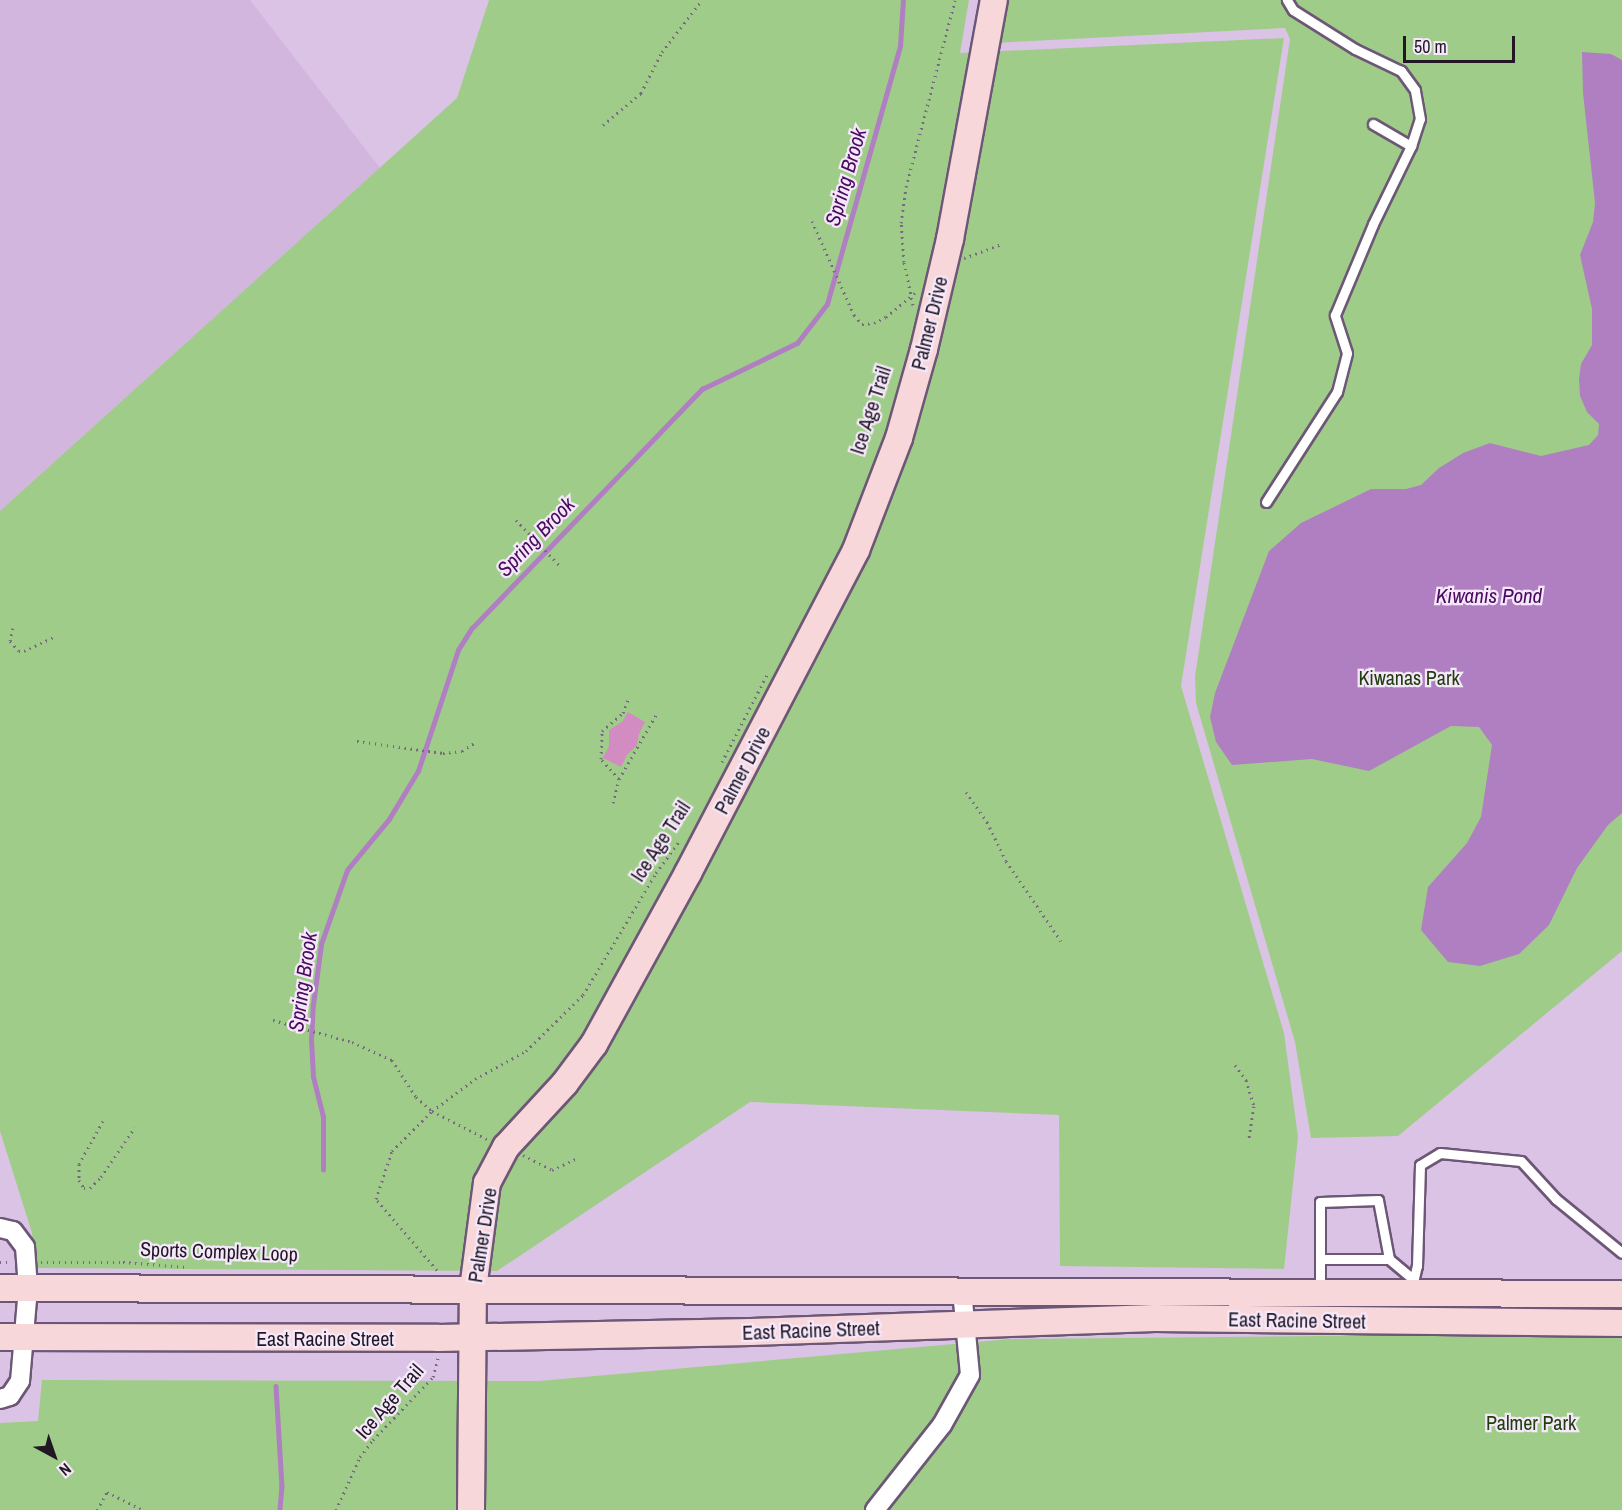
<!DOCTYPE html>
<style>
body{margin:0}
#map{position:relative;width:1622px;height:1510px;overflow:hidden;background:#dbc3e6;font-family:"Archivo Narrow",sans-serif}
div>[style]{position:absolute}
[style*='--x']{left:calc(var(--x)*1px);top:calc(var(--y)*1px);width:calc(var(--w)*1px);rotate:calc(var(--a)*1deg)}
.built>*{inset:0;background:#d2b6de}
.green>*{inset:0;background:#9fcd89}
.water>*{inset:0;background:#af7fc2}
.stream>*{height:4.5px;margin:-2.25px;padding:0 2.25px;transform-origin:2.25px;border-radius:2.25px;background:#af7fc2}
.building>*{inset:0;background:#d38cc2}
.path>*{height:3px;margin-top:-1.5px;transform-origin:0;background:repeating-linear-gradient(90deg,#796980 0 1.5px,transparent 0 6px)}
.roads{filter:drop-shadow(2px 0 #6d5776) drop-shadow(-2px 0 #6d5776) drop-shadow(0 2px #6d5776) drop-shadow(0 -2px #6d5776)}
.lane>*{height:9px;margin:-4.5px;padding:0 4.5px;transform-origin:4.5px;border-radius:4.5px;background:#fff}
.street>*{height:18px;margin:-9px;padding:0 9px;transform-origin:9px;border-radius:9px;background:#fff}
.secondary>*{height:26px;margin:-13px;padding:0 13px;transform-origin:13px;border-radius:13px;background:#f8d7da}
span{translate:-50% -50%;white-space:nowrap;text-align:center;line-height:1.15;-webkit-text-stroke:4.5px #f5e8fb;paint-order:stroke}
.street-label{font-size:20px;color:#211824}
.park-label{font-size:20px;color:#203e0d}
.water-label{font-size:21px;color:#4a0a5f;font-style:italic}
.north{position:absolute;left:24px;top:1426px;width:60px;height:60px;-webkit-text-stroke:4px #f5e8fb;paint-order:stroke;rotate:140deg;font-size:16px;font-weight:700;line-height:24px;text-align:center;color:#211824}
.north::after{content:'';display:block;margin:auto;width:21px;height:27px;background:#211824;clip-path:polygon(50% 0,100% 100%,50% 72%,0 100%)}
.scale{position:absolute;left:1403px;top:36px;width:112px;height:27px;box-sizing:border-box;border:3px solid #211824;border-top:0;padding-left:8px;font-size:18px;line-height:21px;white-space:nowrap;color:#211824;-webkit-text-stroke:4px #f5e8fb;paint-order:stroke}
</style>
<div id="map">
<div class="built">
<i style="clip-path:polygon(0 0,250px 0,380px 168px,0 511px)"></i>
</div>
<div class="green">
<i style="clip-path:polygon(489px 0,969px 0,960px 53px,1284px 38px,1181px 686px,1284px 1033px,1298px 1137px,1284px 1269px,1060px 1266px,1059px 1115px,750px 1102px,497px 1271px,35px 1268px,32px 1233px,0 1131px,0 511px,457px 98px)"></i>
<i style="clip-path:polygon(1002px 0,1622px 0,1622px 951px,1398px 1136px,1311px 1138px,1295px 1042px,1196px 703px,1195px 677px,1290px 39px,1285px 28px,994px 43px)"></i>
<i style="clip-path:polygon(1622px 1333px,1622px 1510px,0 1510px,0 1423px,38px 1421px,42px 1380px,539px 1381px,1010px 1339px)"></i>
</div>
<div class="water">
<i style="clip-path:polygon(1582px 52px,1611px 54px,1622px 60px,1622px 813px,1608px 825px,1577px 868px,1549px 925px,1519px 954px,1480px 966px,1448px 962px,1421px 930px,1428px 887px,1467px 843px,1481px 817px,1492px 745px,1479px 727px,1451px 726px,1369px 771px,1312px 759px,1232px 765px,1216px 742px,1210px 717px,1215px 693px,1269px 551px,1301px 523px,1371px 489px,1406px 489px,1421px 485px,1439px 468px,1463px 453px,1490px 443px,1541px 456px,1589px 445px,1598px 435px,1599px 424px,1587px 412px,1580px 396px,1579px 379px,1581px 364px,1592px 345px,1592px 309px,1580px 255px,1593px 222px,1595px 203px,1583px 93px)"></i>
</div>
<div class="stream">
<i style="--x:323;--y:1170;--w:53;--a:-90"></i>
<i style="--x:323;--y:1117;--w:41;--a:-104"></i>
<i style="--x:313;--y:1077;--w:37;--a:-93"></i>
<i style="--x:311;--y:1040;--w:35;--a:-87"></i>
<i style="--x:313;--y:1005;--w:62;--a:-82.5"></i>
<i style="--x:321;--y:944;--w:78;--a:-70.6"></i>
<i style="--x:347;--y:870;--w:66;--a:-50.5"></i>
<i style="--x:389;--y:819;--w:56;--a:-58.9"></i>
<i style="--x:418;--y:771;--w:127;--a:-71.7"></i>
<i style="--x:458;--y:650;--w:26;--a:-58"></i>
<i style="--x:472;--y:628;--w:332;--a:-46.1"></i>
<i style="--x:702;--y:389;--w:106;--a:-25.8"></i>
<i style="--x:797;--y:343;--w:49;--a:-52.4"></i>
<i style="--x:827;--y:304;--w:268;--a:-74.2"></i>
<i style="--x:900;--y:46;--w:46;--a:-86.3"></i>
<i style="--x:276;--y:1386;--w:100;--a:86.6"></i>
<i style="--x:282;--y:1486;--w:24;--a:95"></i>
</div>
<div class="building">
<i style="clip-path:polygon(628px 712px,645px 722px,639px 734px,637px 745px,627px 755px,621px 767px,603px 758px,609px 746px,609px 730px,622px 722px)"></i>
</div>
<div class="path">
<i style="--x:603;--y:125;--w:50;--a:-40.1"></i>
<i style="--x:641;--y:93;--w:46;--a:-62.9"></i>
<i style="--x:662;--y:52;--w:66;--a:-52.4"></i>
<i style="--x:812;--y:221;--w:103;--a:65.9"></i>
<i style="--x:854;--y:315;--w:12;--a:48"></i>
<i style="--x:862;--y:324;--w:12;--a:-5"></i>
<i style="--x:874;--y:323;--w:13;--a:-27"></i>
<i style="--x:886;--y:317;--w:40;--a:-40"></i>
<i style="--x:964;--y:258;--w:40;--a:-20.2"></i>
<i style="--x:913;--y:305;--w:44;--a:-101.8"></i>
<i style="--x:904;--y:262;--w:39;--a:-94"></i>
<i style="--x:901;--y:223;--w:36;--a:-82"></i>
<i style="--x:906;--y:187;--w:193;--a:-75.3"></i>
<i style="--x:516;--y:520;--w:65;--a:46.2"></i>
<i style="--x:13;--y:628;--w:13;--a:103"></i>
<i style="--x:10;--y:641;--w:13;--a:48"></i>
<i style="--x:19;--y:651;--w:5;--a:0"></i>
<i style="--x:24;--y:651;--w:35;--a:-25"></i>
<i style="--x:357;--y:741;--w:87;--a:7.9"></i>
<i style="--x:443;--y:753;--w:19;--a:-6"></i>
<i style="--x:462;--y:751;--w:17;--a:-33"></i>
<i style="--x:722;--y:762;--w:98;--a:-62.7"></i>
<i style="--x:619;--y:779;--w:27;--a:-132"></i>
<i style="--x:601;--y:759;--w:28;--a:-88"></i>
<i style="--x:602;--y:731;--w:28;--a:-41"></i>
<i style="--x:623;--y:713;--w:14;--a:-69"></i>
<i style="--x:966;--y:792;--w:37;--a:55"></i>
<i style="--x:987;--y:822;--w:43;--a:64"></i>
<i style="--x:1006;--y:861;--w:97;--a:55.5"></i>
<i style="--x:613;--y:803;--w:25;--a:-76"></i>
<i style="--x:619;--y:779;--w:74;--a:-60"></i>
<i style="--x:273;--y:1020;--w:82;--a:15.6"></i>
<i style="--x:352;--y:1042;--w:44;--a:24.2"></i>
<i style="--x:392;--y:1060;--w:44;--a:57"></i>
<i style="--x:416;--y:1097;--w:21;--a:41"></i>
<i style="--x:432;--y:1111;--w:64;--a:27"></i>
<i style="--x:1235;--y:1065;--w:19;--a:54"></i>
<i style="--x:1246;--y:1080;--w:27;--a:73"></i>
<i style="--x:1254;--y:1106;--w:36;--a:99"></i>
<i style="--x:103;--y:1121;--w:49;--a:119.2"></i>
<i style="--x:79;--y:1164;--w:16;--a:90"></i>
<i style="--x:79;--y:1180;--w:9;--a:58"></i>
<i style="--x:84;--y:1188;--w:6;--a:0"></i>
<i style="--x:90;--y:1188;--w:16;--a:-45"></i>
<i style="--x:101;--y:1177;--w:60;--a:-55.8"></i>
<i style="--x:523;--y:1155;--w:33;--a:27"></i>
<i style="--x:552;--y:1170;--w:26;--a:-25"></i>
<i style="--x:0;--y:1262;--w:10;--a:0"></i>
<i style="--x:41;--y:1262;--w:82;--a:0"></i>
<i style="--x:123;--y:1262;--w:64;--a:4.5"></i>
<i style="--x:437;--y:1270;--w:94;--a:-130.7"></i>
<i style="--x:376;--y:1199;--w:51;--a:-71.6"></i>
<i style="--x:392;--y:1151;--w:57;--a:-45"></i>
<i style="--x:432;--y:1111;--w:54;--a:-36.7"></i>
<i style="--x:475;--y:1079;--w:58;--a:-28.8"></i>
<i style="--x:526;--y:1051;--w:80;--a:-44.5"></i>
<i style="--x:583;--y:995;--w:142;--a:-59.1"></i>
<i style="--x:656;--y:873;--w:42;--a:-53.7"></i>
<i style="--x:97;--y:1510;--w:21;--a:-61"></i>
<i style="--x:107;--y:1492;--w:40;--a:26.6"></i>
<i style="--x:336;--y:1510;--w:58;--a:-65.6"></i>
<i style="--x:360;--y:1457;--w:21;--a:-53"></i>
<i style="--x:373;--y:1440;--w:87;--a:-46.4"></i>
<i style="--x:433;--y:1377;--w:20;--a:-75"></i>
</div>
<div class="roads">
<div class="lane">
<i style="--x:1373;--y:124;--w:44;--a:30.1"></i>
<i style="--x:1266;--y:502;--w:131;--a:-57.2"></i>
<i style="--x:1337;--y:392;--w:40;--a:-75.6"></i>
<i style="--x:1347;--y:353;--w:40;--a:-108"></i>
<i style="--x:1335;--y:315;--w:99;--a:-67.3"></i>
<i style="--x:1373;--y:224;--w:87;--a:-64"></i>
<i style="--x:1411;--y:146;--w:28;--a:-72"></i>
<i style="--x:1420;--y:119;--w:29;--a:-100"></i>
<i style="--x:1415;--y:90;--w:24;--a:-126"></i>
<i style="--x:1401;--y:71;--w:51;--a:-154.4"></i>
<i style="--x:1355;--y:49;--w:73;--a:-147.8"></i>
<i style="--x:1293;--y:10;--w:12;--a:-121"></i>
<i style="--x:1320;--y:1259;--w:57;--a:-90"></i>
<i style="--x:1320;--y:1202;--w:58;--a:-2"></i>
<i style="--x:1378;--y:1200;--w:60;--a:79.4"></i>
<i style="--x:1320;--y:1290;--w:31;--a:-90"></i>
<i style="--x:1320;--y:1259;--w:69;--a:0"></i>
<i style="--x:1389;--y:1259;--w:30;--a:40"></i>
<i style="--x:1411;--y:1291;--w:26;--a:-77"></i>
<i style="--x:1417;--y:1266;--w:101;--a:-88.3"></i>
<i style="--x:1420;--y:1165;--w:23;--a:-31"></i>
<i style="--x:1440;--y:1153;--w:81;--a:5.6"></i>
<i style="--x:1521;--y:1161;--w:52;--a:47.4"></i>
<i style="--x:1556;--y:1199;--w:85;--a:39.3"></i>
</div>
<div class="street">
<i style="--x:0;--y:1228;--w:13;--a:13"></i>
<i style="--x:13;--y:1231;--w:20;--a:53"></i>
<i style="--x:25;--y:1247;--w:41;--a:85.8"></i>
<i style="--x:28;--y:1288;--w:93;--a:94.9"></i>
<i style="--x:20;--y:1381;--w:18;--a:124"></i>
<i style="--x:10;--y:1396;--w:10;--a:163"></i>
<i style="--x:875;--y:1510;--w:108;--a:-51.8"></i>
<i style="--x:942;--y:1425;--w:57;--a:-60.8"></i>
<i style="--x:970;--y:1375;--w:84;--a:-95.4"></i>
</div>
<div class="secondary">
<i style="--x:0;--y:1288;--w:1622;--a:0.21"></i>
<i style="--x:0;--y:1337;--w:438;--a:0.1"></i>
<i style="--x:438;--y:1338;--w:313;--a:-1.1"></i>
<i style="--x:751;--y:1332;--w:404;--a:-2"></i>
<i style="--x:1155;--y:1318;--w:467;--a:0.6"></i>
<i style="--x:471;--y:1510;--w:221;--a:-89.5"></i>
<i style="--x:473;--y:1289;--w:107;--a:-82.5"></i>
<i style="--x:487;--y:1183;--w:41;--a:-62.2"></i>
<i style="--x:506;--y:1147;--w:87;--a:-47.3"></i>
<i style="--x:565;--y:1083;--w:49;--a:-53.4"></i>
<i style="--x:594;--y:1044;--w:195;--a:-61.2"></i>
<i style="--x:688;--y:873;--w:364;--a:-62.5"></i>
<i style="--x:856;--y:550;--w:120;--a:-69"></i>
<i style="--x:899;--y:438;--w:92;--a:-74.3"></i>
<i style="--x:924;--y:349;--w:113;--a:-76.7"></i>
<i style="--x:950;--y:239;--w:243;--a:-79.6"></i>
</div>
</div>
<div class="street-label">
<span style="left:929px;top:323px;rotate:-76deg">Palmer Drive</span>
<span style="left:870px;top:410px;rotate:-72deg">Ice Age Trail</span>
<span style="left:742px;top:770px;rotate:-62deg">Palmer Drive</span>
<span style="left:660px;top:841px;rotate:-57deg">Ice Age Trail</span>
<span style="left:482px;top:1235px;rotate:-81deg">Palmer Drive</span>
<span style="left:219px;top:1251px;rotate:2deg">Sports Complex Loop</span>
<span style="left:1297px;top:1320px;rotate:1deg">East Racine Street</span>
<span style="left:811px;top:1330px;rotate:-2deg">East Racine Street</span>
<span style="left:325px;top:1338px">East Racine Street</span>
<span style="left:389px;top:1401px;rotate:-49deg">Ice Age Trail</span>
</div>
<div class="park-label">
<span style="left:1409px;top:677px">Kiwanas Park</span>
<span style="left:1531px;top:1422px">Palmer Park</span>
</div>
<div class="water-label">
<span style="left:846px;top:177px;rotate:-74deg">Spring Brook</span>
<span style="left:536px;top:537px;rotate:-46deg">Spring Brook</span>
<span style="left:1489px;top:596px">Kiwanis Pond</span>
<span style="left:303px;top:982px;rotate:-82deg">Spring Brook</span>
</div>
<div class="north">N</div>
<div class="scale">50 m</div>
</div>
